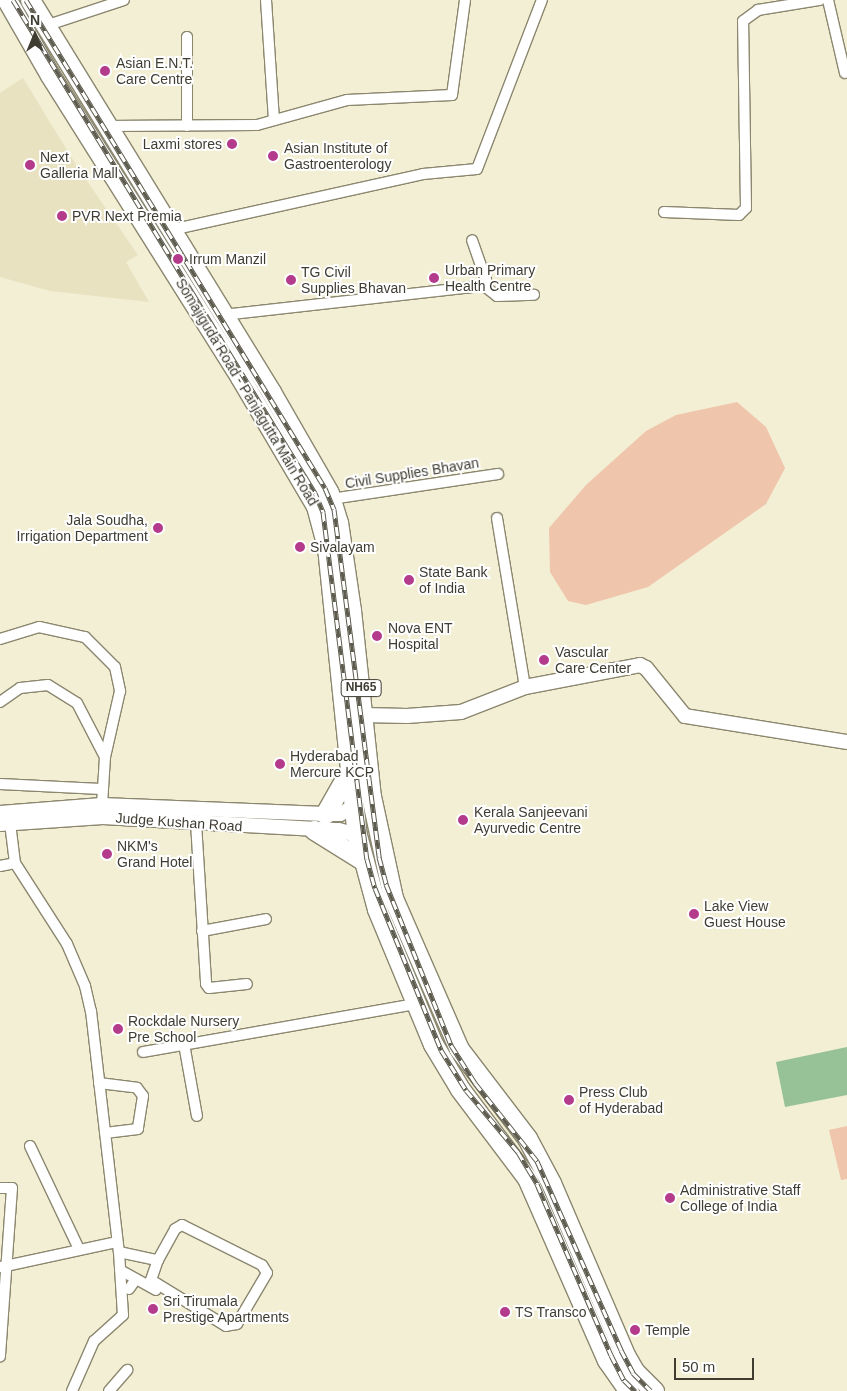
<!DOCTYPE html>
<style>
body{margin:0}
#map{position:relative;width:847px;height:1391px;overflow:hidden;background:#f3efd5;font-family:Arial,sans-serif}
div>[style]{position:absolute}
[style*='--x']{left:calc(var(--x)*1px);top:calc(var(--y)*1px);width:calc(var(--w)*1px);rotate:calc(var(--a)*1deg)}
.built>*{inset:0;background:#e8e2c1}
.green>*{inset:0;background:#efc5ac}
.water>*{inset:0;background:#97c196}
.roads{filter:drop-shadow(1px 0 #8b876f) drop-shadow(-1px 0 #8b876f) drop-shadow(0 1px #8b876f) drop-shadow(0 -1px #8b876f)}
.street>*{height:10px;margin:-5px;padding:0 5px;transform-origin:5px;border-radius:5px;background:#fff}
.secondary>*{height:14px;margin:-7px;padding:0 7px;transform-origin:7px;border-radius:7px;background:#fff}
.highway>*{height:19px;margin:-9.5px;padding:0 9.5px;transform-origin:9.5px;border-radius:9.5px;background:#fff}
.rail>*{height:5px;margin-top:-2.5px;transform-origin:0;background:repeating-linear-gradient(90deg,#fff 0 9px,#5d5b4d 0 18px);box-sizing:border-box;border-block:1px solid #5d5b4d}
.dots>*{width:14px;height:14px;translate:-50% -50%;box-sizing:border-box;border:2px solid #fff;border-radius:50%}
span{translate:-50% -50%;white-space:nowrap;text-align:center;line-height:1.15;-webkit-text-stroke:4px #fff;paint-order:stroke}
.shield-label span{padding:1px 4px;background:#fff;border:1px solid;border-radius:4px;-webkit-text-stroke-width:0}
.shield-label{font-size:12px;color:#3f3d32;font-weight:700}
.poi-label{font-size:14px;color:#3f3d32}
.left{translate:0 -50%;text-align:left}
.right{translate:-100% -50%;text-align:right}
.street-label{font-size:14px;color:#3f3d32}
.north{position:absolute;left:10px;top:10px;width:50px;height:50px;-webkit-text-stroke:4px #fff;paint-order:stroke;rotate:0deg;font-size:14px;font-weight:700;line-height:20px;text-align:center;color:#3f3d32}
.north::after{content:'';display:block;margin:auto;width:18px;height:22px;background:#3f3d32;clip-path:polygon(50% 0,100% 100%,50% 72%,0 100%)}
.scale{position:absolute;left:674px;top:1358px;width:80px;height:22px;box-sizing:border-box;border:2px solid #3f3d32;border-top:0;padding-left:6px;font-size:15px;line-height:18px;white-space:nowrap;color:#3f3d32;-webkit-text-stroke:4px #fff;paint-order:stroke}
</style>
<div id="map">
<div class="built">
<i style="clip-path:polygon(23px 78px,78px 168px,138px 255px,126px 262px,149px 302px,50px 291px,0 277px,0 93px)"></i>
</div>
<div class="green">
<i style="clip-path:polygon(737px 402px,766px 427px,785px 468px,766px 504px,648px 587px,586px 605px,568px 601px,550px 572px,549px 528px,586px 485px,646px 431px,676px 415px)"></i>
<i style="clip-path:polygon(847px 1126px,847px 1179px,841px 1180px,829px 1130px)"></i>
</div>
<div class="water">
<i style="clip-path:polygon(847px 1047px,847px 1095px,785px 1107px,776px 1062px)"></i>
</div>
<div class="roads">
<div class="street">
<i style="--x:266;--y:0;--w:120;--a:86.2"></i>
<i style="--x:828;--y:0;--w:75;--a:76.9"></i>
<i style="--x:45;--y:26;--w:83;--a:-18.2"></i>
<i style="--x:187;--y:37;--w:89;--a:90"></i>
<i style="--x:107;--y:126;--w:150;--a:-0.4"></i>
<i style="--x:257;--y:125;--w:93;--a:-15.5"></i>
<i style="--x:347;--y:100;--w:105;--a:-2.7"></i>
<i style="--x:452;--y:95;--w:96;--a:-82.2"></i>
<i style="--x:664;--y:212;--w:75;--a:2.3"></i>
<i style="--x:739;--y:215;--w:10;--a:-45"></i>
<i style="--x:746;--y:208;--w:187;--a:-90.9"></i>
<i style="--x:743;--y:21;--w:19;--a:-36"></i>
<i style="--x:758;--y:10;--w:63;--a:-9.2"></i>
<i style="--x:171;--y:230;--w:258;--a:-12.5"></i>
<i style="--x:423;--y:174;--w:54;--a:-5.3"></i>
<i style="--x:477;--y:169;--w:181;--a:-69"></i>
<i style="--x:483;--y:285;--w:18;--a:38"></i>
<i style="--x:497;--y:296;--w:37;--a:-2"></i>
<i style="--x:223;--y:315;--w:260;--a:-6.4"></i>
<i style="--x:481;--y:286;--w:8;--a:-50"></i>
<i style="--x:486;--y:280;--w:42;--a:-109.3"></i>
<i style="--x:331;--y:499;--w:169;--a:-8.5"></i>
<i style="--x:497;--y:518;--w:171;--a:80.6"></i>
<i style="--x:0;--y:639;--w:41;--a:-17.1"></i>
<i style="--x:39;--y:627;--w:47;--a:12.3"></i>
<i style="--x:85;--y:637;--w:42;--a:45"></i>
<i style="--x:115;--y:667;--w:25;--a:78"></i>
<i style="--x:120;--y:691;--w:68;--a:102.8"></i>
<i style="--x:105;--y:757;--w:48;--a:93.6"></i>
<i style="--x:0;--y:702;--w:24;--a:-35"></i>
<i style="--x:20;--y:688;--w:28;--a:-6"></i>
<i style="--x:48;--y:685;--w:34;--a:32"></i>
<i style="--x:77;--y:703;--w:61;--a:62.6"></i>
<i style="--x:0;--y:784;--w:101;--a:2.8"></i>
<i style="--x:10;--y:823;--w:40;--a:82.9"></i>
<i style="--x:15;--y:863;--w:96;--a:57.3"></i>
<i style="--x:67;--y:944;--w:46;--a:66.8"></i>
<i style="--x:85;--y:986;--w:26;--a:77"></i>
<i style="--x:91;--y:1011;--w:243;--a:83.4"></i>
<i style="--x:119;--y:1252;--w:63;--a:86.4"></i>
<i style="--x:123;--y:1315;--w:39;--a:138"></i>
<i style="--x:94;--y:1341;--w:55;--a:113.7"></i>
<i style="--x:196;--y:823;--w:161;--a:86.4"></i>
<i style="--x:206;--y:984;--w:5;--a:53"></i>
<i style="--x:209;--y:988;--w:38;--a:-6"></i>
<i style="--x:0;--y:866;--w:15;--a:-11"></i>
<i style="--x:202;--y:931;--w:65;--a:-10.6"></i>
<i style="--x:184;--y:1044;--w:73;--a:79.8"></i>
<i style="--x:143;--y:1052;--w:276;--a:-10"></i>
<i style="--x:99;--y:1083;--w:38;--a:7"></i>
<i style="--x:137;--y:1088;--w:10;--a:53"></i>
<i style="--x:143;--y:1096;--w:33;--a:99"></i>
<i style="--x:138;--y:1129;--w:33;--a:173"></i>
<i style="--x:30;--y:1146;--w:114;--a:64.6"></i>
<i style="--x:0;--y:1188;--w:12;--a:0"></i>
<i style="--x:12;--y:1188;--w:169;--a:94.1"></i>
<i style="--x:119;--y:1252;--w:40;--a:12"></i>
<i style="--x:158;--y:1260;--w:35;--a:-61"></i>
<i style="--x:175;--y:1229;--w:8;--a:-30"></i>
<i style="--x:182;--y:1225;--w:89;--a:26.6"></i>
<i style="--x:262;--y:1265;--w:9;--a:58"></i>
<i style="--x:267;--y:1273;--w:59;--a:120.5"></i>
<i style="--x:237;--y:1324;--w:11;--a:170"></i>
<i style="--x:226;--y:1326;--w:88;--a:-148.5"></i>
<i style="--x:151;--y:1280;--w:21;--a:-71"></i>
<i style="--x:1;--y:1267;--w:119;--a:-12.2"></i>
<i style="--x:120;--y:1270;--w:41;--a:29.1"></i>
<i style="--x:129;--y:1289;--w:12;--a:-55"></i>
<i style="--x:109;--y:1391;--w:28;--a:-49"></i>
</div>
<div class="secondary">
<i style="--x:364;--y:715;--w:43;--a:1.3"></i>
<i style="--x:407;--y:716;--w:54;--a:-4.2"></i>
<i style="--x:461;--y:712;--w:69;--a:-21.3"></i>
<i style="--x:525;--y:687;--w:117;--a:-10.8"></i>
<i style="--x:640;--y:665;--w:7;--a:27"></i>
<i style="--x:646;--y:668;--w:62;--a:50.9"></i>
<i style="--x:685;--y:716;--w:164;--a:9.1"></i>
<i style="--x:0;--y:813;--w:102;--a:-4.5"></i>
<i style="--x:102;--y:805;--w:223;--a:2.3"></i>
<i style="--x:325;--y:814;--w:15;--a:0"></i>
<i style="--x:340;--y:814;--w:17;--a:-28"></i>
<i style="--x:0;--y:824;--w:103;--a:-3.9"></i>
<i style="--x:103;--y:817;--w:236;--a:3.2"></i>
<i style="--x:339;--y:830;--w:19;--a:16"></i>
</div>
<div class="highway">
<i style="--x:7;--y:0;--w:86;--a:60.2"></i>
<i style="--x:50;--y:75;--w:357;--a:57.8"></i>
<i style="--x:240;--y:377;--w:150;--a:59.5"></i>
<i style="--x:316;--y:506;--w:42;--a:75"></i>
<i style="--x:327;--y:547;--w:290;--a:84.1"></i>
<i style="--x:357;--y:835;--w:77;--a:74.9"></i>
<i style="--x:377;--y:909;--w:146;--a:67.5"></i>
<i style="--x:433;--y:1044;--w:52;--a:59"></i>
<i style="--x:460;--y:1089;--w:111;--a:53"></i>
<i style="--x:527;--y:1178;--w:199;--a:66.3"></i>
<i style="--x:607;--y:1360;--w:38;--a:55"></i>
<i style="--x:30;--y:0;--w:460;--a:58.4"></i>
<i style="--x:271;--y:392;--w:116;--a:60.1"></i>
<i style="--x:329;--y:493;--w:30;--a:73"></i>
<i style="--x:338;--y:522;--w:89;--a:81.6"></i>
<i style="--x:351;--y:610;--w:187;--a:83.9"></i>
<i style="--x:371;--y:796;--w:104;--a:77.8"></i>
<i style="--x:393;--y:898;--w:165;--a:66.4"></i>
<i style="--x:459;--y:1049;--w:112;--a:52.6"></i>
<i style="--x:527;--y:1138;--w:51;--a:61.9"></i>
<i style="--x:551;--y:1183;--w:187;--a:66.7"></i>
<i style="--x:625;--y:1355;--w:20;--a:60"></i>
<i style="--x:635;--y:1372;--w:27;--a:45"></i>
<i style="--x:325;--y:814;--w:53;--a:-60.5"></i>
<i style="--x:314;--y:830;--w:59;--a:31.8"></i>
</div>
</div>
<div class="rail">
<i style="--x:13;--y:0;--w:578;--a:58.51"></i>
<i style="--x:315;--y:493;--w:21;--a:67"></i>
<i style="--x:323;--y:512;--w:350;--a:82.8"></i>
<i style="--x:367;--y:859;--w:30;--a:75"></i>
<i style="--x:375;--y:888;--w:175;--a:67.8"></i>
<i style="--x:441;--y:1050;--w:47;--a:58"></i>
<i style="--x:466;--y:1090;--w:81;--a:50"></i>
<i style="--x:518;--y:1152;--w:37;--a:59"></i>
<i style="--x:537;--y:1184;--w:186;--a:66.6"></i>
<i style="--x:611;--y:1355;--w:28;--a:63"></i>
<i style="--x:624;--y:1380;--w:16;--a:45"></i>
<i style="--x:26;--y:0;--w:572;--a:58.5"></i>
<i style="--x:325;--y:488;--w:23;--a:67"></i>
<i style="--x:334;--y:509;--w:351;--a:82.6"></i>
<i style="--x:379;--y:857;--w:28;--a:75"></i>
<i style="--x:386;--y:884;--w:174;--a:68"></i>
<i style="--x:451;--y:1045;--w:45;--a:57.7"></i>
<i style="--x:475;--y:1083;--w:100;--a:51.5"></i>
<i style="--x:537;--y:1161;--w:207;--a:66"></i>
<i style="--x:621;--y:1350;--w:26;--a:62"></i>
<i style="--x:633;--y:1373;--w:25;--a:45"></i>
</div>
<div class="dots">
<i style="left:105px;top:71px;background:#b43a8c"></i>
<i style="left:232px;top:144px;background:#b43a8c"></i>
<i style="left:273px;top:156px;background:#b43a8c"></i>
<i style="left:30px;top:165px;background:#b43a8c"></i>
<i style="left:62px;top:216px;background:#b43a8c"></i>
<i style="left:178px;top:259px;background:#b43a8c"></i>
<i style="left:434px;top:278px;background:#b43a8c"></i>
<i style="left:291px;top:280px;background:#b43a8c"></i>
<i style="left:158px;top:528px;background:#b43a8c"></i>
<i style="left:300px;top:547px;background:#b43a8c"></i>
<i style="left:409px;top:580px;background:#b43a8c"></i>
<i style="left:377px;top:636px;background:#b43a8c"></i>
<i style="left:544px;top:660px;background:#b43a8c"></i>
<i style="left:280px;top:764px;background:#b43a8c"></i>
<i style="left:463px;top:820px;background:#b43a8c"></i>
<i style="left:107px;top:854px;background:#b43a8c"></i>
<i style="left:694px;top:914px;background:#b43a8c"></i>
<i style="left:118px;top:1029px;background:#b43a8c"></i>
<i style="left:569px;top:1100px;background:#b43a8c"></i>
<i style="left:670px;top:1198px;background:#b43a8c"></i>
<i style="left:153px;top:1309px;background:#b43a8c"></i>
<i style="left:505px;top:1312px;background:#b43a8c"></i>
<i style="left:635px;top:1330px;background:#b43a8c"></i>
</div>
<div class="shield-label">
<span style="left:361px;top:688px">NH65</span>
</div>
<div class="poi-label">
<span class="left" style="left:116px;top:71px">Asian E.N.T.<br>Care Centre</span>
<span class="right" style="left:222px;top:144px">Laxmi stores</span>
<span class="left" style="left:284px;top:156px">Asian Institute of<br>Gastroenterology</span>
<span class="left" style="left:40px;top:165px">Next<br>Galleria Mall</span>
<span class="left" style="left:72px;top:216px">PVR Next Premia</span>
<span class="left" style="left:189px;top:259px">Irrum Manzil</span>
<span class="left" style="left:445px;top:278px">Urban Primary<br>Health Centre</span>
<span class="left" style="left:301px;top:280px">TG Civil<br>Supplies Bhavan</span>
<span class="right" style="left:148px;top:528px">Jala Soudha,<br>Irrigation Department</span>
<span class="left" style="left:310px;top:547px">Sivalayam</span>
<span class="left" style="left:419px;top:580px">State Bank<br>of India</span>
<span class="left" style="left:388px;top:636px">Nova ENT<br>Hospital</span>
<span class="left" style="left:555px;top:660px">Vascular<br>Care Center</span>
<span class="left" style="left:290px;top:764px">Hyderabad<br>Mercure KCP</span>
<span class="left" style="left:474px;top:820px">Kerala Sanjeevani<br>Ayurvedic Centre</span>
<span class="left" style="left:117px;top:854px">NKM's<br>Grand Hotel</span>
<span class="left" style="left:704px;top:914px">Lake View<br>Guest House</span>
<span class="left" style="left:128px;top:1029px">Rockdale Nursery<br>Pre School</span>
<span class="left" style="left:579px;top:1100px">Press Club<br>of Hyderabad</span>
<span class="left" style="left:680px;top:1198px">Administrative Staff<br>College of India</span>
<span class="left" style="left:163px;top:1309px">Sri Tirumala<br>Prestige Apartments</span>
<span class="left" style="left:515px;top:1312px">TS Transco</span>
<span class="left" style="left:645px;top:1330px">Temple</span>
</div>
<div class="street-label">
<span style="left:247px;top:392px;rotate:59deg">Somajiguda Road - Panjagutta Main Road</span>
<span style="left:412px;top:473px;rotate:-9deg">Civil Supplies Bhavan</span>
<span style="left:179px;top:822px;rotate:4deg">Judge Kushan Road</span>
</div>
<div class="north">N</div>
<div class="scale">50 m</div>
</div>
